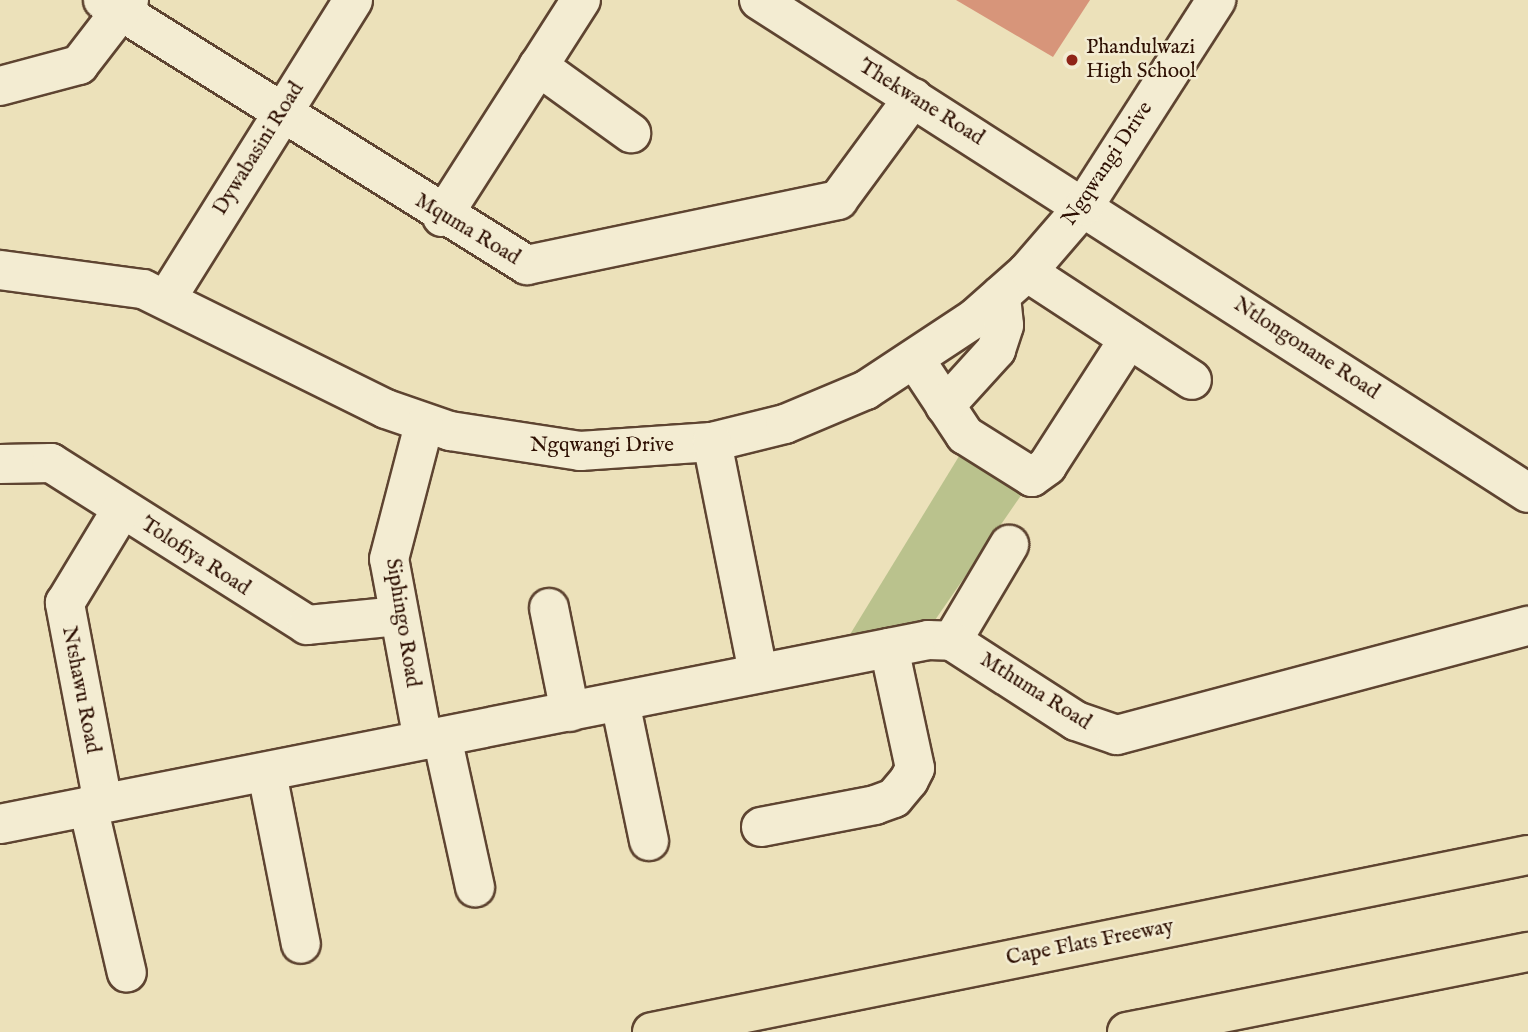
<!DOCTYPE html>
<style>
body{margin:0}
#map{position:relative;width:1528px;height:1032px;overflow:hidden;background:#ece1ba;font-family:"IM FELL English",serif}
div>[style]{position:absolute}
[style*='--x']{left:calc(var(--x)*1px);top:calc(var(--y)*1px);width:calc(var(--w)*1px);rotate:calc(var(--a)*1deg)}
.green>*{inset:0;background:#bac28d}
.building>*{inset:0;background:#d7957a}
.roads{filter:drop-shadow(2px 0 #5e4431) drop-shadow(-2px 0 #5e4431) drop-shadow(0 2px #5e4431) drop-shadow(0 -2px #5e4431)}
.minor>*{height:38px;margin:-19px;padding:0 19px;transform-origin:19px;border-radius:19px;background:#f3ecd2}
.highway>*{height:38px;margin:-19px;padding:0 19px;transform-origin:19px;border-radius:19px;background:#ece1ba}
.dots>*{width:19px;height:19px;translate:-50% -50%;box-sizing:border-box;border:4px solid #f3ecd2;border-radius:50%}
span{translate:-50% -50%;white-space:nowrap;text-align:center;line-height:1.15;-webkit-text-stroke:5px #f3ecd2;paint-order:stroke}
.poi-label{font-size:21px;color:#2e1003}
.left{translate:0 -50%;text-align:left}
.street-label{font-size:21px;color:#2e1003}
</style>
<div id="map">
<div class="green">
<i style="clip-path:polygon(961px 453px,1022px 494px,933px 623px,846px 641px)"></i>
</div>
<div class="building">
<i style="clip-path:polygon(956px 0,1090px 0,1053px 57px)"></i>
</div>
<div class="roads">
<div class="minor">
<i style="--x:103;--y:0;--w:500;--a:32.01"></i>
<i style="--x:527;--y:265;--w:318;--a:-11.8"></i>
<i style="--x:838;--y:200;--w:127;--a:-53.7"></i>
<i style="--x:759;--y:0;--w:913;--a:32.66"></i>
<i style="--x:538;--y:66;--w:115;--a:35.8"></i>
<i style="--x:0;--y:86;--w:82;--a:-14.9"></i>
<i style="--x:79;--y:65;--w:82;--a:-52.4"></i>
<i style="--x:442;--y:217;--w:258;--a:-57.4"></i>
<i style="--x:0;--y:270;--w:144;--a:7.6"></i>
<i style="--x:143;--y:289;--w:271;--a:26.3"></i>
<i style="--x:386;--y:409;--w:68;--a:19"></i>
<i style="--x:450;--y:431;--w:132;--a:8.7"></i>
<i style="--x:580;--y:451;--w:132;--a:-3.9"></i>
<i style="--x:712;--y:442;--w:75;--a:-13.9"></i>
<i style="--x:785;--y:424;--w:88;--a:-22.8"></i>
<i style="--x:866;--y:390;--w:131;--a:-33.4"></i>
<i style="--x:975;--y:318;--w:69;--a:-41.5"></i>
<i style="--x:1027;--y:272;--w:87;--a:-49.2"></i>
<i style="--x:1084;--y:206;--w:245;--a:-57.3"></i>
<i style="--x:1027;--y:272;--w:197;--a:33.2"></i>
<i style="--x:167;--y:298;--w:351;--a:-58"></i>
<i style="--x:916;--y:361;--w:89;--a:56.5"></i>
<i style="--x:965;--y:435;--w:79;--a:32.1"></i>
<i style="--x:1032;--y:477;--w:19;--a:-36"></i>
<i style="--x:1047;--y:466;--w:151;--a:-57.2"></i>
<i style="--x:945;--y:406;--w:76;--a:-47.7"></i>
<i style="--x:996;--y:350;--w:26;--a:-72"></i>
<i style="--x:1004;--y:325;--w:30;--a:-96"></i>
<i style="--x:712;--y:442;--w:235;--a:78.7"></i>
<i style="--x:0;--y:464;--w:51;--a:-1.1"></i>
<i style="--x:51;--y:463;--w:303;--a:32.3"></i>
<i style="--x:307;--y:625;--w:91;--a:-5.6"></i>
<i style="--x:549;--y:608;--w:106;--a:78.6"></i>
<i style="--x:952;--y:641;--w:112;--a:-59.3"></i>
<i style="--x:620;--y:702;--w:142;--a:78.2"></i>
<i style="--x:442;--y:737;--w:154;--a:77.6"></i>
<i style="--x:423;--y:740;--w:184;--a:-100.6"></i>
<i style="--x:389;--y:559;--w:138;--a:-75.4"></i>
<i style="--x:267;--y:773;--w:174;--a:78.8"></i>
<i style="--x:103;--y:803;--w:204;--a:-100.8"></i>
<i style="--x:65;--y:603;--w:110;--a:-58.8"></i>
<i style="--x:88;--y:806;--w:171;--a:76.9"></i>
<i style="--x:0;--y:824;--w:946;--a:-11.21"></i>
<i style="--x:928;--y:640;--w:24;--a:2"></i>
<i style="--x:952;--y:641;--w:148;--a:32.8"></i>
<i style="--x:1076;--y:721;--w:43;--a:18.9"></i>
<i style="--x:1117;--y:735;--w:425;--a:-14.9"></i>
<i style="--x:761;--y:827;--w:116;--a:-10.9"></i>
<i style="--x:875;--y:805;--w:20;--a:-20"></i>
<i style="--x:894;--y:798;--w:23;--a:-50"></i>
<i style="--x:909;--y:780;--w:13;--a:-63"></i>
<i style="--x:915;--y:768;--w:123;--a:-102.2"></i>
</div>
<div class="highway">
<i style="--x:652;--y:1032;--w:894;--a:-11.42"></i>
<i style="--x:1127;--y:1032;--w:409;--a:-11.3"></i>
</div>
</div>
<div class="dots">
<i style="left:1072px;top:60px;background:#8f2418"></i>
</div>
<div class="poi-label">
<span class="left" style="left:1086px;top:60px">Phandulwazi<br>High School</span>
</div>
<div class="street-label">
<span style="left:921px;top:103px;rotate:32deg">Thekwane Road</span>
<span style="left:259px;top:149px;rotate:-58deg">Dywabasini Road</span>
<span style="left:1108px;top:164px;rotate:-56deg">Ngqwangi Drive</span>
<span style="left:467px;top:230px;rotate:31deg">Mquma Road</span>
<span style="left:1306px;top:349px;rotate:33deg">Ntlongonane Road</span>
<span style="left:602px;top:446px">Ngqwangi Drive</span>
<span style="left:195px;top:557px;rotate:33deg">Tolofiya Road</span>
<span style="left:402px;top:623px;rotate:81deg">Siphingo Road</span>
<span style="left:80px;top:690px;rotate:79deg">Ntshawu Road</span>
<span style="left:1035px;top:692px;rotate:32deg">Mthuma Road</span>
<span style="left:1090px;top:943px;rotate:-11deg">Cape Flats Freeway</span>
</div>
</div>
